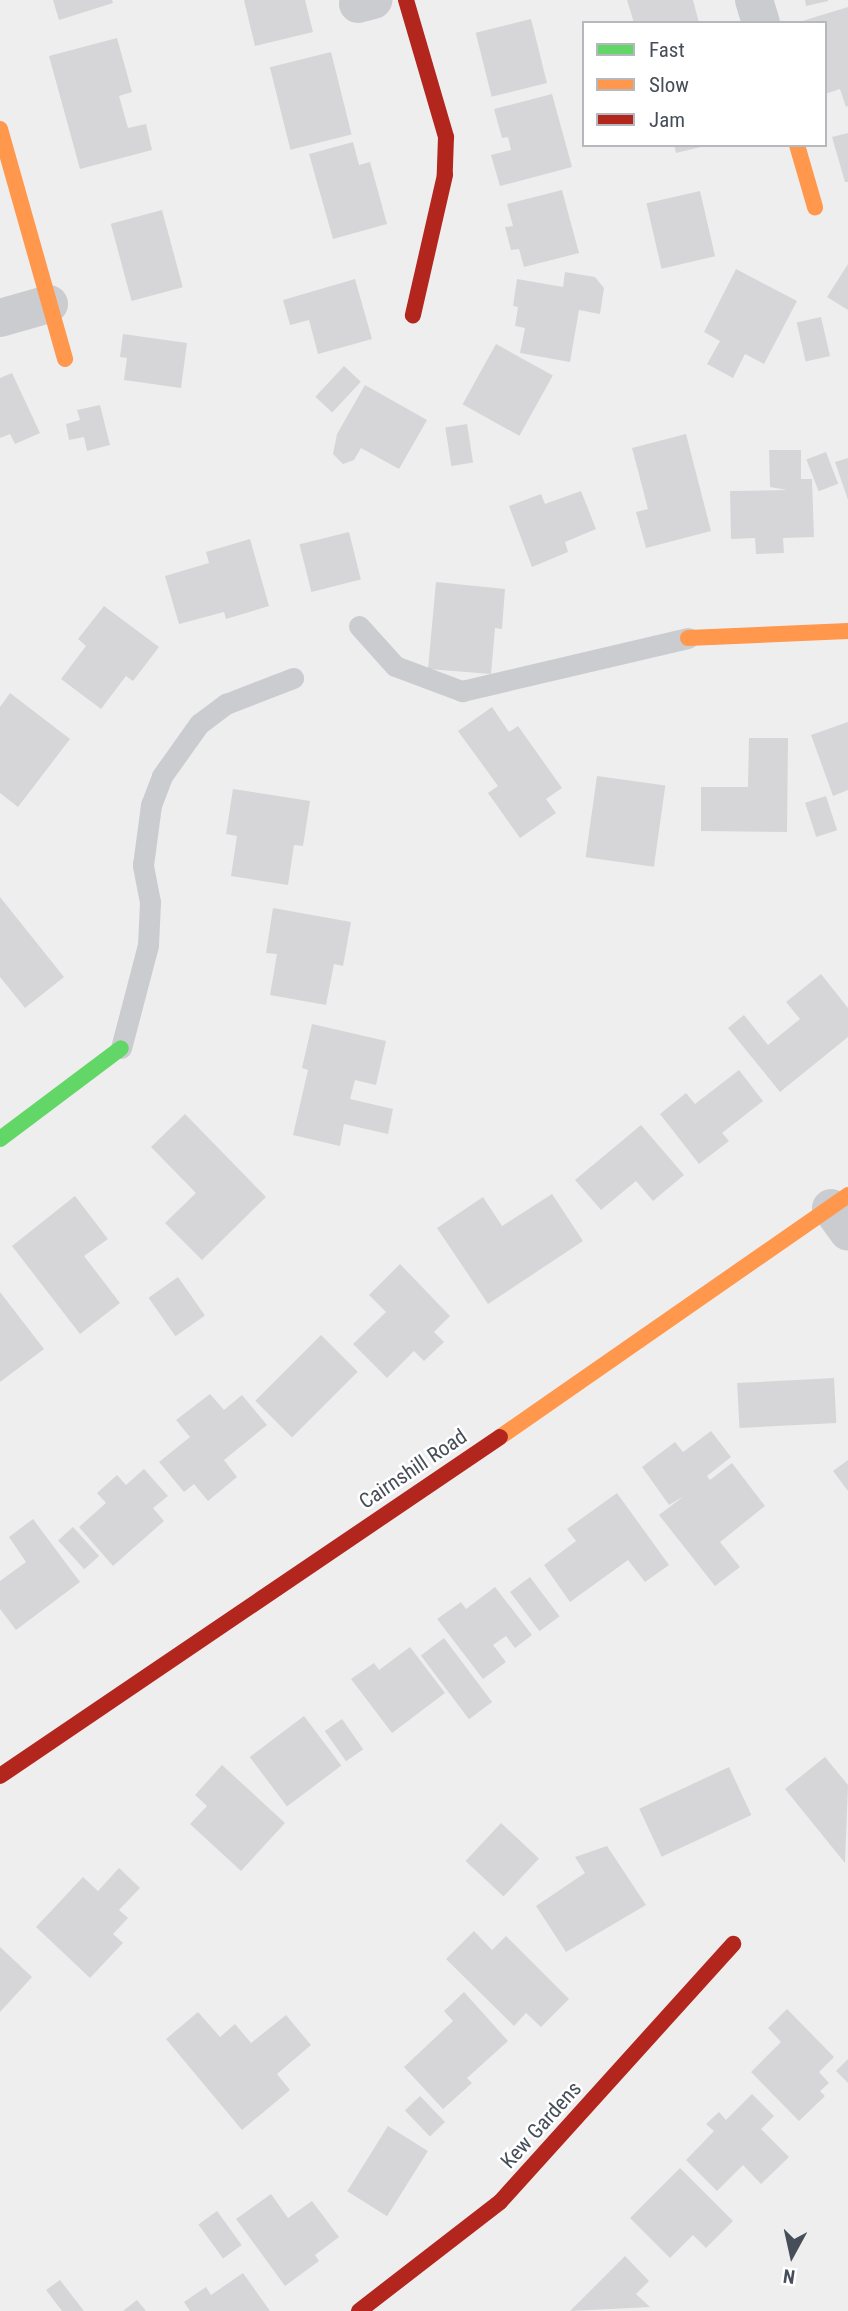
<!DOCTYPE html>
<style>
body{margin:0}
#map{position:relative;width:848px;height:2311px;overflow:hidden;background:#efeeee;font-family:"Roboto Condensed",sans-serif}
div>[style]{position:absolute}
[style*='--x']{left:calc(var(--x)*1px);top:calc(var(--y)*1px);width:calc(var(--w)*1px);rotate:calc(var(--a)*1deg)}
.building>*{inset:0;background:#d6d6d8;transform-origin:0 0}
.lane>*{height:21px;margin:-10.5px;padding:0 10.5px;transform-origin:10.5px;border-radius:10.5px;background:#cacccf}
.street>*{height:38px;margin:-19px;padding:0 19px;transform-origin:19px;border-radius:19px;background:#cacccf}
.fast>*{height:16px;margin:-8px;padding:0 8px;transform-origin:8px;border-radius:8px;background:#63d668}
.slow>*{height:16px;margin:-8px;padding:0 8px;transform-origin:8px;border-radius:8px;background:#ff974d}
.jam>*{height:16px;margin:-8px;padding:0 8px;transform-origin:8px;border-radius:8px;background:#b3261e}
span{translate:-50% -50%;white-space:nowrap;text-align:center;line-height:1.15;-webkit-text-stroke:5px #fff;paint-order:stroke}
.street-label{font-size:21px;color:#464e59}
.legend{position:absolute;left:582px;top:21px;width:245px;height:126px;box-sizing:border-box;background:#fff;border:2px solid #b5b8bd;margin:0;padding:9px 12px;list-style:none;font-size:21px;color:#464e59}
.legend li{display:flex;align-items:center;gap:14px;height:35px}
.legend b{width:35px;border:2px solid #b5b8bd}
.north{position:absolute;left:757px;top:2220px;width:70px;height:70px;-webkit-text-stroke:5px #fff;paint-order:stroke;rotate:188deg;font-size:19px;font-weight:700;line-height:28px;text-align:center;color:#464e59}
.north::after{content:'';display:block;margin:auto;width:24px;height:32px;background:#464e59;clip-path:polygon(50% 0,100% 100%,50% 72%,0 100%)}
</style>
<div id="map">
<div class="building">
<i style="clip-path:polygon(53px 0,112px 0,113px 3px,59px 20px)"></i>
<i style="clip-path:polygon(244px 0,305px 0,313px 32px,255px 46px)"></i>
<i style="clip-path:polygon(627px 0,693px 0,699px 23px,634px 23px)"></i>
<i style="clip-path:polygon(805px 0,828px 0,828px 1px,806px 6px)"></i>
<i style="clip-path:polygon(848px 7px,848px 106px,846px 107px,840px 89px,825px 94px,825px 23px,799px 22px)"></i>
<i style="left:531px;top:19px;width:66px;height:57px;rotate:76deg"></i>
<i style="clip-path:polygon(117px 38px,132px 92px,119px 96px,128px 128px,146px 124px,152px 150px,80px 169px,49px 56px)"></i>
<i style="left:331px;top:52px;width:85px;height:63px;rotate:76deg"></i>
<i style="clip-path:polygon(552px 94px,572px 167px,500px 186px,491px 155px,511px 150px,508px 137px,502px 138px,494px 109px)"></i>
<i style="clip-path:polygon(848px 133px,848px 182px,845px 182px,832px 137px)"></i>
<i style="clip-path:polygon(353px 142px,359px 165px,370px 162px,387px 224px,333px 239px,309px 154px)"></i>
<i style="clip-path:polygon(674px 145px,705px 145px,705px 146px,676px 153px)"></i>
<i style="clip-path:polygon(562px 190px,579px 253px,524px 267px,519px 249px,511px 250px,505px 227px,513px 226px,507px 204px)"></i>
<i style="left:700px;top:191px;width:67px;height:55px;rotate:77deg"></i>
<i style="left:162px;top:210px;width:80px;height:53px;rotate:75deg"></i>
<i style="clip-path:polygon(848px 264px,848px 310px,827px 297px)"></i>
<i style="clip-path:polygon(736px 269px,797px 301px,764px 364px,745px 354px,733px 378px,707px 364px,720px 341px,704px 332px)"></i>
<i style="clip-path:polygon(565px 272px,595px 277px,604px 288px,600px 314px,579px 310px,570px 362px,520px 353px,525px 328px,515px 326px,518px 307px,513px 306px,517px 279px,563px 287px)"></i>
<i style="clip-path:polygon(355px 279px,372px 339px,318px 354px,309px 320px,290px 325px,283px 300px)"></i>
<i style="left:821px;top:317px;width:40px;height:25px;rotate:77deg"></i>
<i style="clip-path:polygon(123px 334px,187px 343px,181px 388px,124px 380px,127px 358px,120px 357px)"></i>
<i style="left:496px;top:344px;width:65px;height:69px;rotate:29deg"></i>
<i style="left:344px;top:366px;width:23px;height:42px;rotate:43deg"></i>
<i style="clip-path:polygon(12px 373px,40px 433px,15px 444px,10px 434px,0 438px,0 378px)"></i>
<i style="clip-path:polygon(365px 385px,427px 420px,399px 469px,361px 448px,354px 460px,343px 464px,333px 454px,337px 434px)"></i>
<i style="clip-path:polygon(100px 405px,110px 445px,87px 451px,84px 437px,69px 440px,66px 424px,80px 420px,77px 410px)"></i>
<i style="left:467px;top:424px;width:39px;height:22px;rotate:81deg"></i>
<i style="clip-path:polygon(686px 434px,711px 531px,646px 548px,636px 512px,648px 509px,632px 448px)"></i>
<i style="clip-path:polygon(769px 450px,801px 450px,801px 479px,812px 479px,814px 537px,783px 538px,784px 553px,756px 554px,755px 538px,731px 539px,730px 491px,787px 490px,770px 487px)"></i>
<i style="left:826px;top:452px;width:34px;height:21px;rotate:69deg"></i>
<i style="clip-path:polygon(848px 458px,848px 500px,835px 462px)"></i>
<i style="clip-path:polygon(581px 491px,596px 529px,565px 542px,568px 552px,532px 567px,509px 506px,541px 494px,545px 504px)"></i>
<i style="left:349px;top:532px;width:49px;height:51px;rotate:76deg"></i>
<i style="clip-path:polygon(250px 539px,269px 606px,226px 619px,224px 612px,179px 624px,165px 576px,209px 563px,206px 552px)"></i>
<i style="clip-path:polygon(436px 582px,505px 589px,502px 629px,495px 628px,491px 674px,428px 669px)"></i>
<i style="clip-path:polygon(104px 606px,159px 647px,133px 681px,126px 676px,101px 709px,61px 679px,86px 646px,78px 639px)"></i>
<i style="clip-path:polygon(10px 693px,70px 739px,18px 807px,0 793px,0 707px)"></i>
<i style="clip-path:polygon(492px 707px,509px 732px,518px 726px,562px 788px,546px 799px,556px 813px,520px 838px,488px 793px,498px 786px,458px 731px)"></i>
<i style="clip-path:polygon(848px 722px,848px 790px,833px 796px,811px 735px)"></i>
<i style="clip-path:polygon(749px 738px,788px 738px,787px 832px,701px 831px,701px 787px,748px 787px)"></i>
<i style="left:597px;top:776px;width:69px;height:82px;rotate:8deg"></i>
<i style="clip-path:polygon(233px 789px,310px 801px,303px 846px,294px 845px,288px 885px,231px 876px,237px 836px,226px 834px)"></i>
<i style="left:826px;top:796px;width:36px;height:22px;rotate:72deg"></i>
<i style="clip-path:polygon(0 897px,64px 977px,25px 1008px,0 977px)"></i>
<i style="clip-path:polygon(273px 908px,351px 922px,343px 966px,334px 964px,326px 1005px,270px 995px,277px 954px,266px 953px)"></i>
<i style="clip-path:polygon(821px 974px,848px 1008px,848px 1037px,780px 1092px,728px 1028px,744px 1015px,768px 1045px,800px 1019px,786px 1002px)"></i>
<i style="clip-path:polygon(312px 1024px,386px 1041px,376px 1085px,355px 1080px,350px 1099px,393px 1109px,388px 1134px,344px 1124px,340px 1146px,293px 1135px,308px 1070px,302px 1068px)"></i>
<i style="clip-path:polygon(739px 1070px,763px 1101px,722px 1133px,729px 1141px,699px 1164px,660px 1114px,686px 1093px,695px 1104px)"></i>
<i style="clip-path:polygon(185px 1114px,266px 1197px,202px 1260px,165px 1223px,196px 1193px,151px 1147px)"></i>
<i style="clip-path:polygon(641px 1125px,684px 1175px,653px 1201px,636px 1181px,601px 1210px,575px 1180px)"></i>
<i style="clip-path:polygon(552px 1194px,583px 1241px,488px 1304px,437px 1228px,483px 1197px,502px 1226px)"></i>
<i style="clip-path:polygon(75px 1196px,108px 1239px,84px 1256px,120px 1303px,80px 1334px,12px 1246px)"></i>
<i style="clip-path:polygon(400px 1264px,450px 1316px,434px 1332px,444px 1342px,424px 1361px,414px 1351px,387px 1378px,353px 1344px,386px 1312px,369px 1295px)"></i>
<i style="left:178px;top:1277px;width:47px;height:36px;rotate:55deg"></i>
<i style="clip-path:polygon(0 1292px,44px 1349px,0 1382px)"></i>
<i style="left:321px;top:1335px;width:52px;height:93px;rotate:45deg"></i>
<i style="left:834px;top:1378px;width:45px;height:97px;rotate:87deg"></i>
<i style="clip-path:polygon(210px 1394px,224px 1410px,242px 1395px,267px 1425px,224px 1460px,237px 1477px,208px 1501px,194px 1484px,184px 1492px,159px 1462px,190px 1437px,176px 1420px)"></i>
<i style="clip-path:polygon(711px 1431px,731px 1457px,707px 1476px,710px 1480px,732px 1463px,765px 1506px,720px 1542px,740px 1567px,715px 1586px,659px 1515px,684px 1496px,669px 1505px,642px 1467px,675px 1442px,683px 1452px)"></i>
<i style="clip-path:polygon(848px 1460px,848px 1491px,833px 1471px)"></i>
<i style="clip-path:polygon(144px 1469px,168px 1496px,153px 1508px,164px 1521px,113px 1566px,79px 1527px,106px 1503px,97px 1493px,117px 1475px,126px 1485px)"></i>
<i style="clip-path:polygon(617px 1493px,669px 1565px,645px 1582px,628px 1560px,570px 1602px,544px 1565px,576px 1541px,567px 1529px)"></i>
<i style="clip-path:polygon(33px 1519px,80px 1582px,16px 1630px,0 1609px,0 1581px,26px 1562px,9px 1537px)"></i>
<i style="left:73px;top:1527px;width:39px;height:20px;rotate:48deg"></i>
<i style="left:530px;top:1577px;width:49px;height:25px;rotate:53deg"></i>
<i style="clip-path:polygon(495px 1587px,532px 1635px,515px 1648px,506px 1636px,493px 1645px,506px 1662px,483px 1679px,437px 1619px,461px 1602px,466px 1609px)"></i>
<i style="left:444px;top:1638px;width:80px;height:29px;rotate:53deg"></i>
<i style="clip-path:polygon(410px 1647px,445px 1693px,392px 1733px,351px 1679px,374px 1663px,379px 1670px)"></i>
<i style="left:304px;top:1716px;width:62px;height:68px;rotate:53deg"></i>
<i style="left:342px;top:1719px;width:37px;height:21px;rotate:55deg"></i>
<i style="clip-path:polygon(825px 1757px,848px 1785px,845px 1863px,785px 1789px)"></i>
<i style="clip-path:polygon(222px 1765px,285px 1823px,241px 1871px,190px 1824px,207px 1806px,195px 1795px)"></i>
<i style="left:729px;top:1767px;width:53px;height:99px;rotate:65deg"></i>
<i style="left:501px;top:1823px;width:52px;height:52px;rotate:43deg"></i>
<i style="clip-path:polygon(607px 1846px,646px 1905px,566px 1952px,536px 1906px,585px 1873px,575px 1857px)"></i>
<i style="clip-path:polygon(119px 1868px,140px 1888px,119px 1910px,128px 1918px,113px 1934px,123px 1943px,90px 1978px,36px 1927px,83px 1877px,98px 1891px)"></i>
<i style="clip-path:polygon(474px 1931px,492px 1950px,506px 1936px,569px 1999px,541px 2027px,526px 2013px,514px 2026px,446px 1959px)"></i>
<i style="clip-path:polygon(0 1947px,32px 1977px,0 2012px)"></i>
<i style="clip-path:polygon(464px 1992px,508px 2041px,467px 2078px,472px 2083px,443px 2109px,404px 2067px,453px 2021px,444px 2011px)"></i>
<i style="clip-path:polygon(787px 2009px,834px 2057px,819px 2072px,829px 2083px,820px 2091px,825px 2096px,799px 2121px,751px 2072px,781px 2042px,768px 2028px)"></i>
<i style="clip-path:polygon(198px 2012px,220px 2037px,235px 2024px,251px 2043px,286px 2015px,311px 2045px,277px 2074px,290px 2090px,242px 2130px,166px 2039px)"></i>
<i style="clip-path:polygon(848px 2059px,848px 2083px,836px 2071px)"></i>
<i style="clip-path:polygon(752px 2094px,774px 2116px,761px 2129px,789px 2157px,761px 2184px,743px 2165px,717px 2191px,686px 2160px,714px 2131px,706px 2124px,719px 2112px,726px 2120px)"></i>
<i style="left:420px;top:2096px;width:36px;height:21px;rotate:46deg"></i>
<i style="left:388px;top:2126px;width:47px;height:77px;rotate:32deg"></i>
<i style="clip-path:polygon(680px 2168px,733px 2221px,706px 2248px,693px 2235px,670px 2258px,630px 2218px)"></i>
<i style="clip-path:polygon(271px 2194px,288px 2218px,312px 2201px,339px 2237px,315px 2255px,319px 2261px,285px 2286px,236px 2219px)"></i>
<i style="left:217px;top:2211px;width:42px;height:23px;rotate:54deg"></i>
<i style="clip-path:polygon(625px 2256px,649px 2281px,636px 2294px,650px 2307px,570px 2311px)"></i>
<i style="clip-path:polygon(243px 2273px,270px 2311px,190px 2311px,184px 2302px,206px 2287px,211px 2295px)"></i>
<i style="clip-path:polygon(60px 2280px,84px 2311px,62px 2311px,46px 2290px)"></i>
<i style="clip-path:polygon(137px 2300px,146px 2311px,123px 2311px)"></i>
</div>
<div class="lane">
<i style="--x:359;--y:626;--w:54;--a:48"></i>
<i style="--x:395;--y:666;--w:72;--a:20.5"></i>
<i style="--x:462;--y:691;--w:232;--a:-13.2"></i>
<i style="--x:121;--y:1048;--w:106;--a:-75.3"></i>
<i style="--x:148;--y:945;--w:43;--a:-87.3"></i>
<i style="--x:150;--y:902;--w:38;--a:-101"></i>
<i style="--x:143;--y:865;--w:61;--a:-82.4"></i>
<i style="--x:151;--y:805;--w:31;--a:-69"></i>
<i style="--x:162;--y:776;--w:64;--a:-54.6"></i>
<i style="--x:199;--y:724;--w:34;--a:-37"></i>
<i style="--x:226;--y:704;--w:72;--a:-21.2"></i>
</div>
<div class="street">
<i style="--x:754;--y:0;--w:24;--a:73"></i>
<i style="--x:358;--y:4;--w:16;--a:-15"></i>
<i style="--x:0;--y:318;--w:51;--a:-15.9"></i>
<i style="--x:831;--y:1208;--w:29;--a:54"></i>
</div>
<div class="fast">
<i style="--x:0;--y:1139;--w:151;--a:-36.9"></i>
</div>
<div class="slow">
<i style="--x:0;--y:129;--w:239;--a:74.2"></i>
<i style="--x:797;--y:145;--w:65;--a:73.8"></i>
<i style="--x:688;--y:638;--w:160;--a:-2.5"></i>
<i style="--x:500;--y:1437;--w:424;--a:-34.8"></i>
</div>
<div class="jam">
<i style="--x:406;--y:0;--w:143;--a:73.7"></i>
<i style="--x:446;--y:137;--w:38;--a:92"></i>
<i style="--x:445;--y:175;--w:144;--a:102.9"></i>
<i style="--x:0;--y:1776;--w:604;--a:-34.14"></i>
<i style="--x:359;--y:2311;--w:178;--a:-37.7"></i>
<i style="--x:500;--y:2202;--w:348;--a:-47.9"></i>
</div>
<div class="street-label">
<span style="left:413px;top:1469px;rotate:-34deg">Cairnshill Road</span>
<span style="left:541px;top:2125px;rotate:-48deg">Kew Gardens</span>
</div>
<ul class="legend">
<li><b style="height:9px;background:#63d668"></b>Fast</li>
<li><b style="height:9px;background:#ff974d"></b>Slow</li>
<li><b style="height:9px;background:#b3261e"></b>Jam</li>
</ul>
<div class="north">N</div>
</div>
